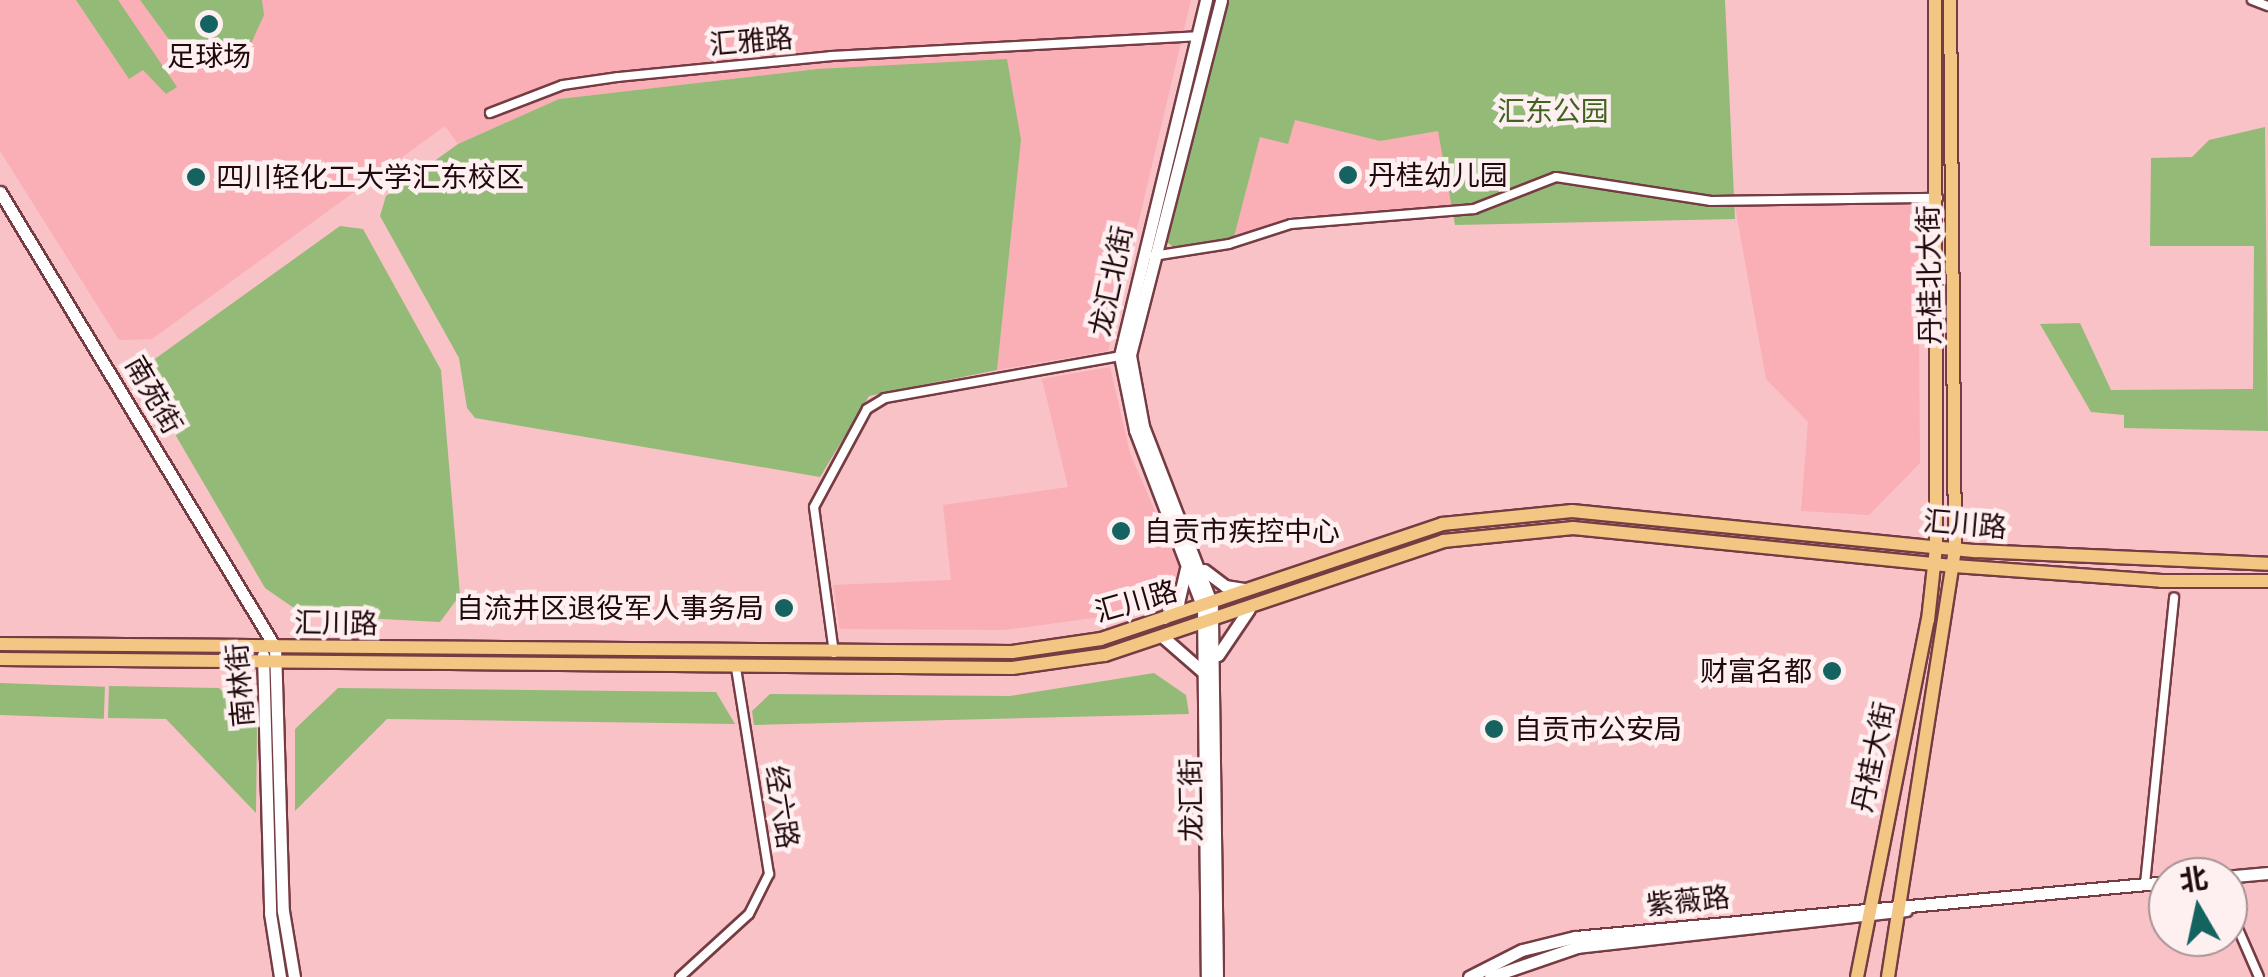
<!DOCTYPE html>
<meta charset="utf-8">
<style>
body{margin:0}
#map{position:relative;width:2268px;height:977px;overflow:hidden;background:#f9c2c6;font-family:"Golos Text","Noto Sans SC",sans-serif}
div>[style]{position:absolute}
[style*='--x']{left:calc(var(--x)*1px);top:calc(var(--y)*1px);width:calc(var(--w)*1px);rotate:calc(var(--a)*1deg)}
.built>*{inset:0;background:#faaeb6}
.green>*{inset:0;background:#94ba78;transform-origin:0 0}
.roads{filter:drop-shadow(2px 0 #753c43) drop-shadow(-2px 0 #753c43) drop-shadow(0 2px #753c43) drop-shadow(0 -2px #753c43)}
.street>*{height:8px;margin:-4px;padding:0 4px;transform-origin:4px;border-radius:4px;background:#fff}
.secondary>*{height:11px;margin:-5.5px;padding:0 5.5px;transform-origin:5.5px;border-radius:5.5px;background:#fff}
.primary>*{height:12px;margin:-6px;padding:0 6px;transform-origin:6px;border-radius:6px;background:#f3c783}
.dots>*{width:28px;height:28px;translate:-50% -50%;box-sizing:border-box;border:5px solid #feeff0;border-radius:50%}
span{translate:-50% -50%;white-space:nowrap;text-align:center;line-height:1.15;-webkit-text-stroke:9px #feeff0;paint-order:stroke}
.street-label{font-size:28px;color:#210a0d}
.poi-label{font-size:28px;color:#210a0d}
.left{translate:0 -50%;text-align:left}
.right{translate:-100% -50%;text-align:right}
.park-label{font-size:28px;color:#406320}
.north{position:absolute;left:2148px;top:857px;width:100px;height:100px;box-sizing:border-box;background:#feeff0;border:2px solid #a69395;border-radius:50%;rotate:351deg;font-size:28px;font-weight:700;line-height:40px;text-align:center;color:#210a0d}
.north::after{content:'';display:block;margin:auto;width:35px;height:45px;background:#146361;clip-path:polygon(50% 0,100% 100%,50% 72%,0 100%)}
</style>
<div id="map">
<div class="built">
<i style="clip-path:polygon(0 0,1191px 0,1108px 351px,997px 370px,1021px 140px,817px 69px,559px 99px,458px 144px,445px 126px,152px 339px,119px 340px,0 151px)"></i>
<i style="clip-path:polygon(1295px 120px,1380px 141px,1439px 130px,1452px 206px,1290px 217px,1234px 237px,1260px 136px)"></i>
<i style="clip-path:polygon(1918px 204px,1920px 463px,1869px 515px,1801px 511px,1808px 422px,1766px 379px,1735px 206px)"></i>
<i style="clip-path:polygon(1110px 367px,1130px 453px,1182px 574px,1179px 582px,1142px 605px,1101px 617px,1004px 630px,840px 629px,833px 585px,951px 580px,943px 505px,1068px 487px,1042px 379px)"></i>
</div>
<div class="green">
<i style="clip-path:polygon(76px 0,118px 0,177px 87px,166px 94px,143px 70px,129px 79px)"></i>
<i style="clip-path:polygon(140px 0,262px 0,264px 15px,249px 48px,235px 59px,199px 63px,179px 53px)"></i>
<i style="clip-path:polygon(1229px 0,1725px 0,1735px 219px,1455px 225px,1438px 131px,1380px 141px,1295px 120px,1288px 144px,1260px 137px,1234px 237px,1174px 248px,1165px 240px)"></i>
<i style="clip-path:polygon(1007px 59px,1021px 140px,997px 370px,869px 396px,820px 477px,475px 418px,467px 408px,459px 358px,380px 216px,386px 196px,458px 144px,559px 99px,817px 69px)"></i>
<i style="clip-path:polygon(2265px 127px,2268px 431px,2124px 428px,2124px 415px,2091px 412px,2040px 324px,2080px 323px,2111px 390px,2253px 389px,2254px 246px,2150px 246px,2151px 158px,2192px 157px,2209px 140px)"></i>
<i style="clip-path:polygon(340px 226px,363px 229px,441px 370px,460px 595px,440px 622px,304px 615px,265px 588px,148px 388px,152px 361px)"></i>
<i style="clip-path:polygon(1154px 673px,1186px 695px,1189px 714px,754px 725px,752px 711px,770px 694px,1010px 696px)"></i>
<i style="left:0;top:683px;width:105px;height:32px;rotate:2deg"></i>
<i style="clip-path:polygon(109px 686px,219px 688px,257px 727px,256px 813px,166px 719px,108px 718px)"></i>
<i style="clip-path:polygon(338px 688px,716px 692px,735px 724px,387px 719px,295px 811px,295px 729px)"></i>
</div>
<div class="roads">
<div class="street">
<i style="--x:2252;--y:0;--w:17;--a:21"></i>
<i style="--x:490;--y:113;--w:78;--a:-21"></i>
<i style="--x:563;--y:85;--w:56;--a:-8.3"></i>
<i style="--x:618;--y:77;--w:214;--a:-5.6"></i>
<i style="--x:831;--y:56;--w:367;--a:-3.1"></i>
<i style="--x:1153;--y:256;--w:77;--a:-9"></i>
<i style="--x:1229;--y:244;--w:65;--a:-17.9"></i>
<i style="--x:1291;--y:224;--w:184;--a:-4.7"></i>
<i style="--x:1474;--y:209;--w:88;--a:-21.3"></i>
<i style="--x:1556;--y:177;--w:157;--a:8.8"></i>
<i style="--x:1711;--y:201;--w:227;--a:-0.8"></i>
<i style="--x:834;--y:653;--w:147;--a:-97.8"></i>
<i style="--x:814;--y:507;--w:111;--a:-61.6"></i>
<i style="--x:867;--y:409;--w:21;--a:-31"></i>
<i style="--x:885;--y:398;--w:239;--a:-10.1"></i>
<i style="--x:2145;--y:884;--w:288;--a:-84.2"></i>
<i style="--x:2228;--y:906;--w:77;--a:66.4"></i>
<i style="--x:680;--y:977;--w:93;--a:-42.4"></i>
<i style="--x:749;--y:914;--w:45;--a:-63.4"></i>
<i style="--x:769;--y:874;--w:209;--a:-99.1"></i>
</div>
<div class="secondary">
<i style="--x:1206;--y:0;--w:366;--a:103.6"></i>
<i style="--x:1120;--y:356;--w:76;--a:78.5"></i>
<i style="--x:1135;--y:430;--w:191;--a:69.1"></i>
<i style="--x:1203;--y:608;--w:369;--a:89.4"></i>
<i style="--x:0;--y:192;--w:532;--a:58.85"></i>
<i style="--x:275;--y:647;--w:264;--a:88.3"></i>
<i style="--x:283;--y:911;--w:67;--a:80.5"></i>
<i style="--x:1204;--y:570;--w:26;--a:37"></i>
<i style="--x:1225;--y:586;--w:19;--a:9"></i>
<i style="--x:1164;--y:618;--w:21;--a:-47"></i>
<i style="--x:1178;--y:603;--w:35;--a:-77"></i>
<i style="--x:1163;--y:637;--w:53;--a:41.2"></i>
<i style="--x:263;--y:655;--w:258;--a:88.4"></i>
<i style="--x:270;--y:913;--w:65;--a:81.1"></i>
<i style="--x:1218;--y:655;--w:55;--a:-56"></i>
<i style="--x:2224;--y:877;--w:44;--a:-5.2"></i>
<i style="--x:1217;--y:977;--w:372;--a:-90.8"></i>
<i style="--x:1212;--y:605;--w:192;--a:-111.1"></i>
<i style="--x:1143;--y:426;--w:72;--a:-100.4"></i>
<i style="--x:1130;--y:355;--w:366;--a:-75.6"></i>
<i style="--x:1469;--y:977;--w:59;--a:-27"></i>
<i style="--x:1522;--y:950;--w:55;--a:-13.8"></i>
<i style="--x:1575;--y:937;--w:596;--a:-5.3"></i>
<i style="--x:1490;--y:977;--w:92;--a:-19"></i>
<i style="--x:1577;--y:947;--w:331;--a:-6.4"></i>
</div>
<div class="primary">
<i style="--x:0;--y:644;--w:1012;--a:0.45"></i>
<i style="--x:1012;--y:652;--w:90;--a:-8.3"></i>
<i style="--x:1101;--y:639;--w:360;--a:-18.6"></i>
<i style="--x:1442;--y:524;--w:131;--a:-5.7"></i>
<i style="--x:1572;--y:511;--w:406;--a:5.7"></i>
<i style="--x:1976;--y:551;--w:292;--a:2.5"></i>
<i style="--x:0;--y:659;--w:1012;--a:0.51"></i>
<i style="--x:1012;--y:668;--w:94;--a:-8"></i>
<i style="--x:1105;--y:655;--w:357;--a:-18.6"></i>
<i style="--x:1443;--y:541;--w:131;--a:-5.7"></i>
<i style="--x:1573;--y:528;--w:383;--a:5.7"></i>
<i style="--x:1954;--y:566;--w:208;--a:4.1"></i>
<i style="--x:2161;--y:581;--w:107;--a:0"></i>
<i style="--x:1857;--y:977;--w:364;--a:-78.8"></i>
<i style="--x:1928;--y:620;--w:73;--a:-83.7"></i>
<i style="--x:1936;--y:547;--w:547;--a:-90.1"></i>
<i style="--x:1888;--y:977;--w:434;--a:-81.1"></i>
<i style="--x:1955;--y:548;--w:548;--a:-90.52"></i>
</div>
</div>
<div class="dots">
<i style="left:209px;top:24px;background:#146361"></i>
<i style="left:1348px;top:175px;background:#146361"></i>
<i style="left:196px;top:177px;background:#146361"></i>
<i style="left:1121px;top:531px;background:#146361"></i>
<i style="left:784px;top:608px;background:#146361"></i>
<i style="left:1832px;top:671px;background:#146361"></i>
<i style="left:1494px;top:729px;background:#146361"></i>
</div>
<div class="street-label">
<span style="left:751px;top:41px;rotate:-5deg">汇雅路</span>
<span style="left:1929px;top:275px;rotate:-91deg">丹桂北大街</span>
<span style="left:1111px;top:281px;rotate:-78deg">龙汇北街</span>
<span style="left:154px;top:395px;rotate:60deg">南苑街</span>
<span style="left:1965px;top:524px;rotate:5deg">汇川路</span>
<span style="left:1136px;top:601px;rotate:-16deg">汇川路</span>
<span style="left:336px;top:623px;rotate:1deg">汇川路</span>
<span style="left:240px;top:685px;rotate:-95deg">南林街</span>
<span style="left:1873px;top:757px;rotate:-78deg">丹桂大街</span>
<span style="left:1191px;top:800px;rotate:-91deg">龙汇街</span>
<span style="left:782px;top:807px;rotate:81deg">经六路</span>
<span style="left:1688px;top:901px;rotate:-6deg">紫薇路</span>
</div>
<div class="poi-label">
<span style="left:209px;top:56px">足球场</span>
<span class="left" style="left:1368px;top:175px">丹桂幼儿园</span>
<span class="left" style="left:216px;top:177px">四川轻化工大学汇东校区</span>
<span class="left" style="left:1144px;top:531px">自贡市疾控中心</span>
<span class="right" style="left:764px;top:608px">自流井区退役军人事务局</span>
<span class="right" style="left:1812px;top:671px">财富名都</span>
<span class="left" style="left:1514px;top:729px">自贡市公安局</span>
</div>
<div class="park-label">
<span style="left:1553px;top:111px">汇东公园</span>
</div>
<div class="north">北</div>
</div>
